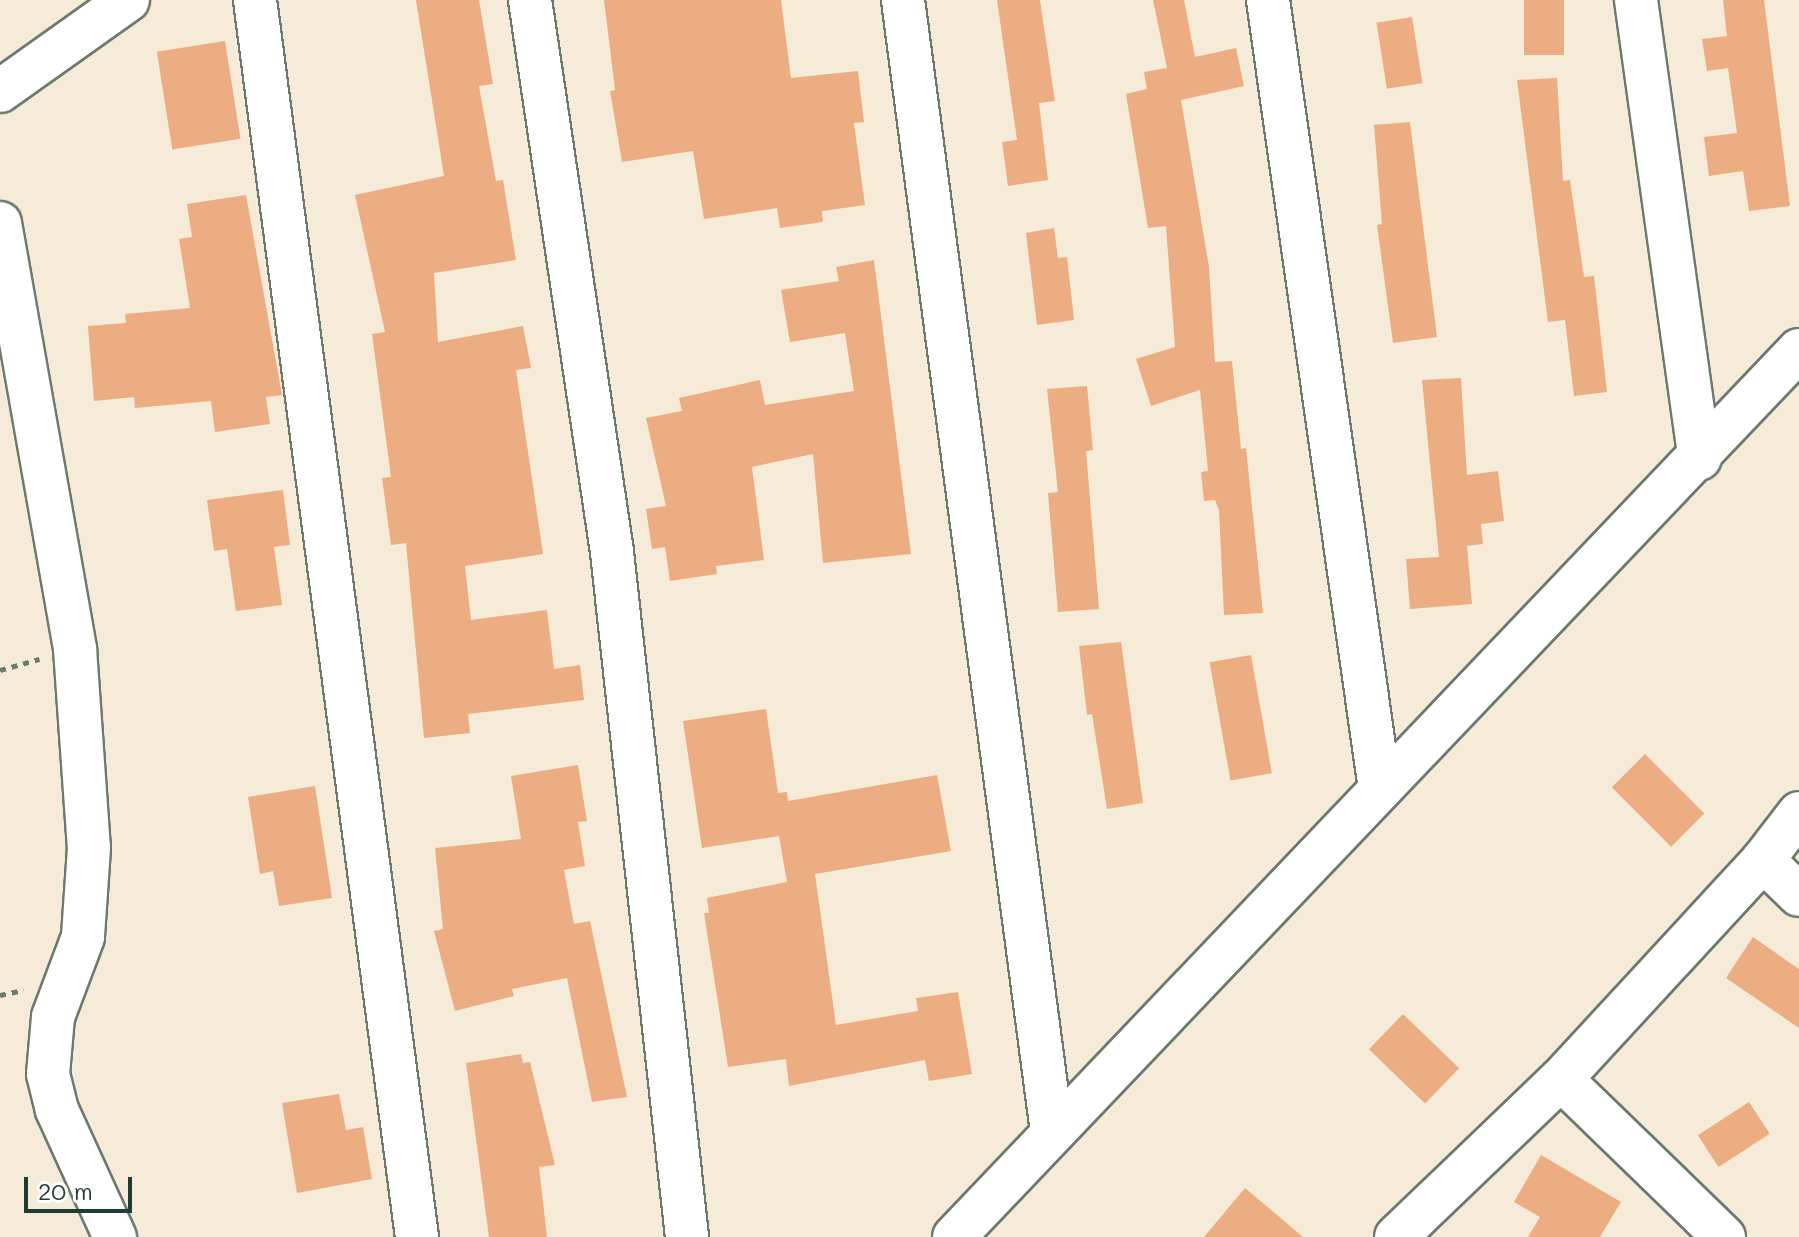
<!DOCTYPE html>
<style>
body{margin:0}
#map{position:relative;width:1799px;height:1237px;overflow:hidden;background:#f5ebd8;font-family:Mali,sans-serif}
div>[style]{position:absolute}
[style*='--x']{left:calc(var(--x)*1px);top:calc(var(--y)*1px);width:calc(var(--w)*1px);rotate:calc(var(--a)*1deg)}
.building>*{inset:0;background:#ebad81;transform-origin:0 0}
.path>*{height:5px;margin-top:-2.5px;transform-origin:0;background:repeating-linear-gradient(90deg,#6a7a6d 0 6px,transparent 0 12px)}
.roads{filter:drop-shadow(2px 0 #6a7a6d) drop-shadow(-2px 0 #6a7a6d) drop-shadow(0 2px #6a7a6d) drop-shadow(0 -2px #6a7a6d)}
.minor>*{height:42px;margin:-21px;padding:0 21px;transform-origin:21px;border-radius:21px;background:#fff}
span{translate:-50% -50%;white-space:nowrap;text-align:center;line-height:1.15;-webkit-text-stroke:7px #fff;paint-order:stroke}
.scale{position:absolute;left:24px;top:1177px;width:108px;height:36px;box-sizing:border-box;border:4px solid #1f3d34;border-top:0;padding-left:10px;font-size:24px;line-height:28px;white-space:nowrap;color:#1f3d34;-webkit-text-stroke:6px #fff;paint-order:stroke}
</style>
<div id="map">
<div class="building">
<i style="clip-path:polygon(416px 0,479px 0,493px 84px,479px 86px,496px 181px,503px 180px,516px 260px,434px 273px,438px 342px,523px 326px,531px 368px,516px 370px,543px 554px,465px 566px,471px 620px,547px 610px,554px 669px,580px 665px,584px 700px,468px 714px,470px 733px,424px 738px,406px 543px,391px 545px,382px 478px,391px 477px,372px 334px,385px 332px,355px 195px,444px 176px)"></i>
<i style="clip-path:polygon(604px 0,781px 0,791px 78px,858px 71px,864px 122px,854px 123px,865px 205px,822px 211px,823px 222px,780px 228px,777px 208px,704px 219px,693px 151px,622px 162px,610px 91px,615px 90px)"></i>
<i style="clip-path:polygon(997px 0,1040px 0,1055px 101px,1039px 103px,1048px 180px,1008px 186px,1002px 142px,1017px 140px)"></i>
<i style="clip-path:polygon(1153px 0,1184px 0,1195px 57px,1236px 48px,1244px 86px,1181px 100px,1209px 267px,1215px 362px,1232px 361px,1241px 449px,1246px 448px,1263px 613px,1224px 615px,1219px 510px,1215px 500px,1204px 501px,1201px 472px,1208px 471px,1200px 390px,1151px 406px,1136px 359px,1175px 347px,1166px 226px,1148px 228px,1126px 94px,1147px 89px,1144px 72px,1167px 68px)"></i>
<i style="left:1524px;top:0;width:40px;height:55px"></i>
<i style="clip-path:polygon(1723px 0,1764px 0,1790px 206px,1749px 211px,1743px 171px,1709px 176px,1704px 137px,1737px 133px,1728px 68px,1707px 71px,1702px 39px,1727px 36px)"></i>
<i style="left:1412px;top:17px;width:67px;height:36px;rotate:81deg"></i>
<i style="left:225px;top:41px;width:99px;height:69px;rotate:81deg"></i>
<i style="clip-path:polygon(1557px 78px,1563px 181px,1570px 180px,1584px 277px,1594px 276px,1607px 392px,1574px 396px,1565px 320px,1548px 322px,1517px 80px)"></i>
<i style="clip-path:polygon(1410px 122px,1437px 337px,1393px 343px,1377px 225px,1382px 224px,1374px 125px)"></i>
<i style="clip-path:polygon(246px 195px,282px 395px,266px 397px,270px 424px,215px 432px,211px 401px,135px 408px,134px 397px,94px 401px,88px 326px,126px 323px,125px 314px,190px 308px,179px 239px,192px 237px,187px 204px)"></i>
<i style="clip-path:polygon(1054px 228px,1058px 258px,1067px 257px,1074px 320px,1037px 325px,1026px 233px)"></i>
<i style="clip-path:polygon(874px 260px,911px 554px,823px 563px,813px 454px,752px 467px,764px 560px,716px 566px,717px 574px,670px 581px,665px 547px,652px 549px,646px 509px,666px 506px,646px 418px,682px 411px,679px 398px,760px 380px,765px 405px,854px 391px,845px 333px,790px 342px,781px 290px,839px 281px,836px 267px)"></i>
<i style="clip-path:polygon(1461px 378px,1467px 475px,1498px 471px,1504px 521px,1481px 524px,1483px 544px,1467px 546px,1472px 604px,1410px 609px,1406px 559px,1439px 557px,1422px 380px)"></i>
<i style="clip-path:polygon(1087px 386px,1093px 450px,1086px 451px,1099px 609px,1058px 612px,1048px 493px,1058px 492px,1047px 389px)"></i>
<i style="clip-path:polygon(283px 490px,290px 545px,274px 547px,282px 605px,236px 611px,227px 549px,214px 551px,207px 500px)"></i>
<i style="clip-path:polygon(1121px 642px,1143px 803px,1107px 809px,1092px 714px,1087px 715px,1079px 646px)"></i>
<i style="left:1251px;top:655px;width:120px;height:42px;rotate:80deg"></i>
<i style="clip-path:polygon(766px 709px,778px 793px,787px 792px,788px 801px,937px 775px,951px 851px,815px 874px,836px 1025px,918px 1011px,916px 998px,958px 992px,972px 1074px,929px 1081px,925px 1060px,789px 1086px,786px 1059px,728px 1067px,704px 913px,709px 913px,707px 898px,787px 882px,779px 836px,702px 848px,683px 721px)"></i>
<i style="left:1645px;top:754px;width:84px;height:47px;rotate:45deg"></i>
<i style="clip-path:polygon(578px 765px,587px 821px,578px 822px,585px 866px,564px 870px,574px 924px,590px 921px,627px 1097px,592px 1102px,567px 978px,512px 989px,514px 996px,455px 1011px,434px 931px,443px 929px,435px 848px,521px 839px,511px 776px)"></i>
<i style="clip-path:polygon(315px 786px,332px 898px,279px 906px,273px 871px,260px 874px,248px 797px)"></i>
<i style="clip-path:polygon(1753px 937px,1799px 969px,1799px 1028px,1726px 978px)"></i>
<i style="left:1403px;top:1014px;width:78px;height:49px;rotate:44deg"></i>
<i style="clip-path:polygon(521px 1054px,523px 1063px,530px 1062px,555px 1165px,539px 1167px,547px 1237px,489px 1237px,466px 1063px)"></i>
<i style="clip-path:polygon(339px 1094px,346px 1130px,363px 1127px,372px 1179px,297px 1193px,282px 1103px)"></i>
<i style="left:1749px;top:1102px;width:38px;height:61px;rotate:57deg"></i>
<i style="clip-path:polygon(1541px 1155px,1621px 1202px,1600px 1237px,1528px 1237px,1540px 1217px,1514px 1202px)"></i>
<i style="clip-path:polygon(1245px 1188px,1303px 1237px,1204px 1237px)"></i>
</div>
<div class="path">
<i style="--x:0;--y:670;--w:41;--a:-15.8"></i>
<i style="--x:0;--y:995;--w:24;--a:-12"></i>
</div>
<div class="roads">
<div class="minor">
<i style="--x:255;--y:0;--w:1248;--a:82.54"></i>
<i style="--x:530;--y:0;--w:558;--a:81.55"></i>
<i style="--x:612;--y:552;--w:689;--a:83.75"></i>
<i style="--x:903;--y:0;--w:1142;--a:82.5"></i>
<i style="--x:1268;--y:0;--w:797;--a:81.92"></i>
<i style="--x:1636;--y:0;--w:463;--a:82.1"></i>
<i style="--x:0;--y:91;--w:157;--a:-35.4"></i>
<i style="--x:0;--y:223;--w:433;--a:80"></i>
<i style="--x:75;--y:649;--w:199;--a:86"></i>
<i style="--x:89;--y:848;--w:89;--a:93.9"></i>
<i style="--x:83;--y:937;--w:85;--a:110.6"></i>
<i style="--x:53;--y:1017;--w:57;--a:95"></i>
<i style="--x:48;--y:1074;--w:37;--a:76"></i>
<i style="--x:57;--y:1110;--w:140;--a:65.5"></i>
<i style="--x:1763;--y:860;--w:50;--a:44.2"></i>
<i style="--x:1561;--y:1079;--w:227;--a:44.1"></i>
<i style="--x:954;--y:1237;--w:1225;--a:-46.39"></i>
<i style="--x:1396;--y:1237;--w:228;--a:-43.8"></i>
<i style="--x:1561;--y:1079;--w:298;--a:-47.3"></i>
<i style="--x:1763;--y:860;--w:59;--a:-52.5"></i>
</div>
</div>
<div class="scale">20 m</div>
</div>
